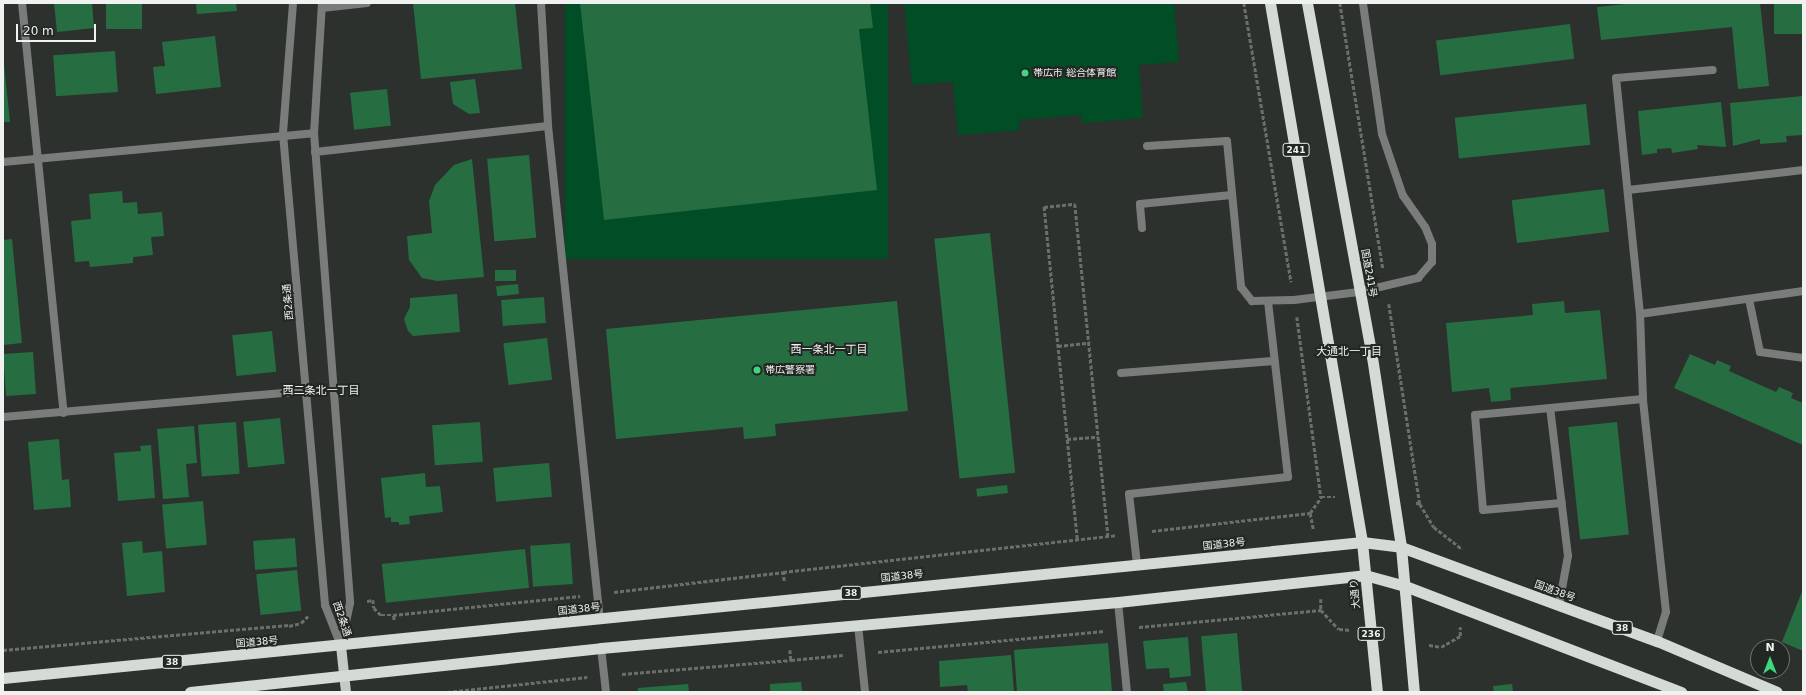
<!DOCTYPE html>
<meta charset="utf-8">
<style>
body{margin:0}
#map{position:relative;width:1806px;height:695px;overflow:hidden;background:#2c312d;font-family:"DejaVu Sans","Noto Sans JP",sans-serif}
div>[style]{position:absolute}
[style*='--x']{left:calc(var(--x)*1px);top:calc(var(--y)*1px);width:calc(var(--w)*1px);rotate:calc(var(--a)*1deg)}
.green>*{inset:0;background:#004d26;transform-origin:0 0}
.building>*{inset:0;background:#266e42;transform-origin:0 0}
.path>*{height:2.5px;margin-top:-1.25px;transform-origin:0;background:repeating-linear-gradient(90deg,#6b6f6c 0 4px,transparent 0 6px)}
.service>*{height:8px;margin:-4px;padding:0 4px;transform-origin:4px;border-radius:4px;background:#7a7c7b}
.minor>*{height:8px;margin:-4px;padding:0 4px;transform-origin:4px;border-radius:4px;background:#7a7c7b}
.primary>*{height:10px;margin:-5px;padding:0 5px;transform-origin:5px;border-radius:5px;background:#c5cac6}
.trunk>*{height:11px;margin:-5.5px;padding:0 5.5px;transform-origin:5.5px;border-radius:5.5px;background:#d4dad5}
.dots>*{width:11px;height:11px;translate:-50% -50%;box-sizing:border-box;border:2px solid #222723;border-radius:50%}
span{translate:-50% -50%;white-space:nowrap;text-align:center;line-height:1.15;-webkit-text-stroke:4px #222723;paint-order:stroke}
.shield-label span{padding:1px 3px;background:#222723;border:1px solid;border-radius:3px;-webkit-text-stroke-width:0}
.shield-label{font-size:9px;color:#eff2f0;font-weight:700}
.poi-label{font-size:10px;color:#eff2f0}
.left{translate:0 -50%;text-align:left}
.street-label{font-size:10px;color:#eff2f0}
.neighbourhood-label{font-size:11px;color:#eff2f0}
.frame{position:absolute;inset:0;border:4px solid #eff2f0;pointer-events:none}
.north{position:absolute;left:1750px;top:639px;width:40px;height:40px;box-sizing:border-box;background:#222723;border:1px solid #747875;border-radius:50%;rotate:0deg;font-size:11px;font-weight:700;line-height:16px;text-align:center;color:#eff2f0}
.north::after{content:'';display:block;margin:auto;width:14px;height:18px;background:#3dd77e;clip-path:polygon(50% 0,100% 100%,50% 72%,0 100%)}
.scale{position:absolute;left:16px;top:24px;width:80px;height:18px;box-sizing:border-box;border:2px solid #eff2f0;border-top:0;padding-left:5px;font-size:12px;line-height:14px;white-space:nowrap;color:#eff2f0;-webkit-text-stroke:3px #222723;paint-order:stroke}
</style>
<div id="map">
<div class="green">
<i style="left:565px;top:3px;width:323px;height:256px"></i>
<i style="clip-path:polygon(904px 3px,1174px 3px,1179px 62px,1139px 65px,1143px 118px,1082px 123px,1081px 115px,1019px 120px,1020px 130px,958px 135px,953px 82px,912px 85px)"></i>
</div>
<div class="building">
<i style="clip-path:polygon(54px 3px,92px 3px,94px 28px,57px 32px)"></i>
<i style="left:106px;top:3px;width:36px;height:26px"></i>
<i style="clip-path:polygon(196px 3px,236px 3px,237px 11px,197px 14px)"></i>
<i style="clip-path:polygon(413px 3px,515px 3px,522px 69px,421px 79px)"></i>
<i style="clip-path:polygon(580px 3px,870px 3px,873px 28px,859px 29px,877px 190px,604px 220px)"></i>
<i style="clip-path:polygon(1636px 3px,1760px 3px,1769px 86px,1738px 89px,1732px 27px,1601px 40px,1597px 7px)"></i>
<i style="left:1803px;top:3px;width:31px;height:29px;rotate:90deg"></i>
<i style="left:1570px;top:24px;width:35px;height:135px;rotate:83deg"></i>
<i style="clip-path:polygon(215px 36px,221px 87px,156px 94px,153px 67px,165px 66px,162px 42px)"></i>
<i style="left:115px;top:51px;width:41px;height:62px;rotate:86deg"></i>
<i style="clip-path:polygon(3px 55px,10px 122px,3px 122px)"></i>
<i style="clip-path:polygon(475px 79px,480px 113px,469px 114px,453px 104px,450px 82px)"></i>
<i style="left:387px;top:89px;width:37px;height:37px;rotate:84deg"></i>
<i style="clip-path:polygon(1803px 96px,1803px 135px,1786px 136px,1787px 142px,1760px 144px,1760px 139px,1733px 146px,1730px 103px)"></i>
<i style="clip-path:polygon(1721px 102px,1726px 147px,1697px 145px,1698px 149px,1672px 153px,1671px 148px,1657px 149px,1657px 153px,1642px 155px,1638px 111px)"></i>
<i style="left:1586px;top:104px;width:41px;height:132px;rotate:84deg"></i>
<i style="left:529px;top:155px;width:83px;height:42px;rotate:85deg"></i>
<i style="clip-path:polygon(472px 159px,484px 277px,437px 281px,422px 278px,409px 260px,407px 236px,432px 233px,429px 201px,435px 185px,454px 165px)"></i>
<i style="left:1604px;top:189px;width:43px;height:93px;rotate:83deg"></i>
<i style="clip-path:polygon(122px 191px,123px 203px,137px 202px,138px 214px,162px 212px,164px 236px,151px 237px,153px 255px,133px 257px,133px 263px,90px 267px,89px 261px,75px 262px,71px 221px,91px 219px,89px 194px)"></i>
<i style="left:990px;top:233px;width:241px;height:56px;rotate:84deg"></i>
<i style="clip-path:polygon(12px 239px,22px 343px,3px 345px,3px 240px)"></i>
<i style="left:516px;top:270px;width:11px;height:21px;rotate:90deg"></i>
<i style="left:518px;top:284px;width:10px;height:22px;rotate:84deg"></i>
<i style="clip-path:polygon(457px 294px,460px 332px,413px 336px,408px 331px,404px 319px,410px 307px,410px 298px)"></i>
<i style="left:544px;top:297px;width:26px;height:43px;rotate:86deg"></i>
<i style="clip-path:polygon(897px 301px,908px 411px,775px 424px,776px 436px,744px 439px,743px 427px,616px 439px,606px 329px)"></i>
<i style="clip-path:polygon(1564px 301px,1565px 313px,1600px 310px,1607px 379px,1510px 388px,1511px 400px,1491px 402px,1489px 388px,1452px 392px,1446px 323px,1533px 315px,1532px 304px)"></i>
<i style="left:272px;top:331px;width:41px;height:40px;rotate:84deg"></i>
<i style="left:547px;top:338px;width:42px;height:44px;rotate:83deg"></i>
<i style="left:33px;top:352px;width:42px;height:30px;rotate:86deg"></i>
<i style="clip-path:polygon(1690px 354px,1715px 365px,1717px 360px,1731px 366px,1729px 371px,1776px 392px,1779px 387px,1793px 393px,1791px 398px,1803px 403px,1803px 445px,1674px 388px)"></i>
<i style="left:280px;top:418px;width:46px;height:37px;rotate:84deg"></i>
<i style="left:236px;top:422px;width:52px;height:38px;rotate:86deg"></i>
<i style="left:480px;top:422px;width:40px;height:48px;rotate:86deg"></i>
<i style="left:1617px;top:422px;width:113px;height:49px;rotate:84deg"></i>
<i style="clip-path:polygon(194px 426px,197px 463px,186px 464px,189px 497px,163px 499px,157px 429px)"></i>
<i style="clip-path:polygon(59px 439px,62px 480px,69px 479px,71px 507px,34px 510px,28px 442px)"></i>
<i style="clip-path:polygon(151px 445px,155px 498px,118px 501px,114px 453px,141px 451px,140px 446px)"></i>
<i style="left:549px;top:463px;width:34px;height:56px;rotate:85deg"></i>
<i style="clip-path:polygon(425px 473px,426px 487px,440px 486px,443px 512px,409px 516px,410px 524px,399px 525px,399px 522px,391px 522px,391px 517px,385px 518px,381px 478px)"></i>
<i style="left:1007px;top:485px;width:8px;height:31px;rotate:83deg"></i>
<i style="left:203px;top:501px;width:44px;height:41px;rotate:85deg"></i>
<i style="left:295px;top:538px;width:29px;height:42px;rotate:86deg"></i>
<i style="clip-path:polygon(142px 541px,143px 553px,162px 551px,165px 592px,127px 596px,122px 543px)"></i>
<i style="left:570px;top:543px;width:41px;height:40px;rotate:86deg"></i>
<i style="left:525px;top:549px;width:39px;height:144px;rotate:84deg"></i>
<i style="left:297px;top:570px;width:41px;height:41px;rotate:84deg"></i>
<i style="clip-path:polygon(1803px 589px,1803px 651px,1782px 642px)"></i>
<i style="left:1237px;top:633px;width:59px;height:36px;rotate:85deg"></i>
<i style="clip-path:polygon(1188px 637px,1191px 676px,1170px 678px,1169px 668px,1146px 669px,1143px 641px)"></i>
<i style="clip-path:polygon(1108px 643px,1112px 692px,1017px 692px,1014px 650px)"></i>
<i style="clip-path:polygon(1011px 655px,1014px 692px,968px 692px,967px 685px,940px 687px,939px 661px)"></i>
<i style="clip-path:polygon(801px 682px,802px 692px,770px 692px,770px 684px)"></i>
<i style="clip-path:polygon(1186px 682px,1188px 692px,1164px 692px,1163px 684px)"></i>
<i style="clip-path:polygon(688px 684px,689px 692px,638px 692px,638px 688px)"></i>
<i style="clip-path:polygon(1512px 684px,1513px 692px,1494px 692px,1493px 686px)"></i>
</div>
<div class="path">
<i style="--x:1244;--y:3;--w:283;--a:80.4"></i>
<i style="--x:1340;--y:3;--w:269;--a:80.8"></i>
<i style="--x:1389;--y:304;--w:202;--a:81.2"></i>
<i style="--x:1420;--y:504;--w:6;--a:-171"></i>
<i style="--x:1297;--y:317;--w:182;--a:82.4"></i>
<i style="--x:1321;--y:497;--w:14;--a:0"></i>
<i style="--x:1058;--y:346;--w:31;--a:-6"></i>
<i style="--x:1067;--y:439;--w:31;--a:-4"></i>
<i style="--x:1420;--y:504;--w:27;--a:59"></i>
<i style="--x:1434;--y:527;--w:36;--a:38"></i>
<i style="--x:1313;--y:529;--w:16;--a:-101"></i>
<i style="--x:1310;--y:513;--w:19;--a:-55"></i>
<i style="--x:1152;--y:531;--w:159;--a:-6.5"></i>
<i style="--x:1077;--y:539;--w:334;--a:-95.7"></i>
<i style="--x:1044;--y:207;--w:31;--a:-6"></i>
<i style="--x:1075;--y:204;--w:334;--a:84.3"></i>
<i style="--x:784;--y:581;--w:9;--a:-96"></i>
<i style="--x:783;--y:572;--w:336;--a:-6.3"></i>
<i style="--x:614;--y:592;--w:170;--a:-6.7"></i>
<i style="--x:1321;--y:599;--w:11;--a:90"></i>
<i style="--x:1321;--y:610;--w:26;--a:47"></i>
<i style="--x:1339;--y:629;--w:12;--a:5"></i>
<i style="--x:367;--y:601;--w:6;--a:-9"></i>
<i style="--x:373;--y:600;--w:8;--a:83"></i>
<i style="--x:374;--y:608;--w:10;--a:45"></i>
<i style="--x:381;--y:615;--w:12;--a:0"></i>
<i style="--x:394;--y:620;--w:5;--a:-101"></i>
<i style="--x:393;--y:615;--w:188;--a:-5.8"></i>
<i style="--x:289;--y:626;--w:12;--a:-14"></i>
<i style="--x:301;--y:623;--w:11;--a:-45"></i>
<i style="--x:1139;--y:627;--w:183;--a:-5.3"></i>
<i style="--x:1429;--y:645;--w:12;--a:9"></i>
<i style="--x:1441;--y:647;--w:22;--a:-30"></i>
<i style="--x:1460;--y:636;--w:9;--a:-90"></i>
<i style="--x:3;--y:650;--w:287;--a:-5"></i>
<i style="--x:790;--y:650;--w:10;--a:84"></i>
<i style="--x:791;--y:660;--w:52;--a:-5.5"></i>
<i style="--x:878;--y:652;--w:227;--a:-5.3"></i>
<i style="--x:622;--y:674;--w:170;--a:-4.7"></i>
<i style="--x:447;--y:692;--w:141;--a:-6.1"></i>
</div>
<div class="service">
<i style="--x:541;--y:3;--w:123;--a:86.7"></i>
<i style="--x:322;--y:8;--w:45;--a:-6.3"></i>
<i style="--x:1147;--y:146;--w:80;--a:-3.6"></i>
<i style="--x:1227;--y:141;--w:147;--a:84.5"></i>
<i style="--x:1241;--y:287;--w:18;--a:52"></i>
<i style="--x:1252;--y:301;--w:42;--a:-1.4"></i>
<i style="--x:1294;--y:300;--w:65;--a:-7"></i>
<i style="--x:315;--y:152;--w:234;--a:-6.4"></i>
<i style="--x:548;--y:126;--w:496;--a:84"></i>
<i style="--x:1628;--y:190;--w:176;--a:-6.5"></i>
<i style="--x:1142;--y:228;--w:24;--a:-95"></i>
<i style="--x:1140;--y:204;--w:92;--a:-5.6"></i>
<i style="--x:1749;--y:299;--w:54;--a:78.3"></i>
<i style="--x:1760;--y:352;--w:43;--a:7.9"></i>
<i style="--x:1640;--y:314;--w:237;--a:-95.8"></i>
<i style="--x:1616;--y:78;--w:97;--a:-4.7"></i>
<i style="--x:1121;--y:373;--w:154;--a:-4.5"></i>
<i style="--x:1550;--y:408;--w:75;--a:174.7"></i>
<i style="--x:1475;--y:415;--w:95;--a:85.2"></i>
<i style="--x:1483;--y:510;--w:79;--a:-5.1"></i>
<i style="--x:1137;--y:564;--w:70;--a:-96.5"></i>
<i style="--x:1129;--y:494;--w:160;--a:-6.1"></i>
<i style="--x:1288;--y:477;--w:177;--a:-96.5"></i>
<i style="--x:1559;--y:605;--w:50;--a:-79.6"></i>
<i style="--x:1568;--y:556;--w:149;--a:-96.9"></i>
<i style="--x:1550;--y:408;--w:93;--a:-5.5"></i>
</div>
<div class="minor">
<i style="--x:22;--y:3;--w:412;--a:84.2"></i>
<i style="--x:293;--y:3;--w:131;--a:94.4"></i>
<i style="--x:283;--y:134;--w:473;--a:84.9"></i>
<i style="--x:325;--y:605;--w:44;--a:68.7"></i>
<i style="--x:322;--y:3;--w:130;--a:93.5"></i>
<i style="--x:314;--y:133;--w:471;--a:85.6"></i>
<i style="--x:350;--y:603;--w:44;--a:101.8"></i>
<i style="--x:3;--y:162;--w:312;--a:-5.3"></i>
<i style="--x:1359;--y:292;--w:61;--a:-13.3"></i>
<i style="--x:1418;--y:278;--w:21;--a:-49"></i>
<i style="--x:1432;--y:262;--w:18;--a:-90"></i>
<i style="--x:1432;--y:244;--w:18;--a:-112"></i>
<i style="--x:1425;--y:227;--w:38;--a:-125"></i>
<i style="--x:1403;--y:196;--w:65;--a:-108.7"></i>
<i style="--x:1382;--y:134;--w:132;--a:-98.3"></i>
<i style="--x:3;--y:417;--w:304;--a:-4.9"></i>
<i style="--x:1118;--y:602;--w:90;--a:84.3"></i>
<i style="--x:858;--y:625;--w:67;--a:84"></i>
<i style="--x:1657;--y:641;--w:30;--a:-73"></i>
<i style="--x:1666;--y:612;--w:214;--a:-96.2"></i>
<i style="--x:1643;--y:399;--w:85;--a:-92"></i>
<i style="--x:1640;--y:314;--w:165;--a:-8"></i>
<i style="--x:601;--y:648;--w:44;--a:83.5"></i>
</div>
<div class="primary">
<i style="--x:341;--y:646;--w:46;--a:83.8"></i>
</div>
<div class="trunk">
<i style="--x:1270;--y:3;--w:547;--a:80.31"></i>
<i style="--x:1362;--y:542;--w:151;--a:84.3"></i>
<i style="--x:1307;--y:3;--w:360;--a:79.6"></i>
<i style="--x:1372;--y:357;--w:192;--a:81.3"></i>
<i style="--x:1401;--y:547;--w:146;--a:84.9"></i>
<i style="--x:3;--y:678;--w:1366;--a:-5.71"></i>
<i style="--x:1362;--y:542;--w:39;--a:7"></i>
<i style="--x:1401;--y:547;--w:273;--a:20.2"></i>
<i style="--x:1657;--y:641;--w:130;--a:23"></i>
<i style="--x:190;--y:692;--w:413;--a:-6.1"></i>
<i style="--x:601;--y:648;--w:519;--a:-5.08"></i>
<i style="--x:1118;--y:602;--w:248;--a:-6.2"></i>
<i style="--x:1365;--y:575;--w:41;--a:15.4"></i>
<i style="--x:1405;--y:586;--w:296;--a:21"></i>
</div>
<div class="dots">
<i style="left:1025px;top:73px;background:#3dd77e"></i>
<i style="left:757px;top:370px;background:#3dd77e"></i>
</div>
<div class="shield-label">
<span style="left:1296px;top:150px">241</span>
<span style="left:851px;top:593px">38</span>
<span style="left:1622px;top:628px">38</span>
<span style="left:1371px;top:634px">236</span>
<span style="left:172px;top:662px">38</span>
</div>
<div class="poi-label">
<span class="left" style="left:1033px;top:73px">帯広市 総合体育館</span>
<span class="left" style="left:765px;top:370px">帯広警察署</span>
</div>
<div class="street-label">
<span style="left:1369px;top:273px;rotate:80deg">国道241号</span>
<span style="left:288px;top:302px;rotate:-95deg">西2条通</span>
<span style="left:1224px;top:544px;rotate:-6deg">国道38号</span>
<span style="left:902px;top:576px;rotate:-6deg">国道38号</span>
<span style="left:1555px;top:591px;rotate:20deg">国道38号</span>
<span style="left:1355px;top:594px;rotate:-96deg">大通り</span>
<span style="left:579px;top:609px;rotate:-6deg">国道38号</span>
<span style="left:342px;top:619px;rotate:71deg">西2条通</span>
<span style="left:257px;top:642px;rotate:-5deg">国道38号</span>
</div>
<div class="neighbourhood-label">
<span style="left:829px;top:350px">西一条北一丁目</span>
<span style="left:1349px;top:352px">大通北一丁目</span>
<span style="left:321px;top:391px">西二条北一丁目</span>
</div>
<div class="frame"></div>
<div class="north">N</div>
<div class="scale">20 m</div>
</div>
